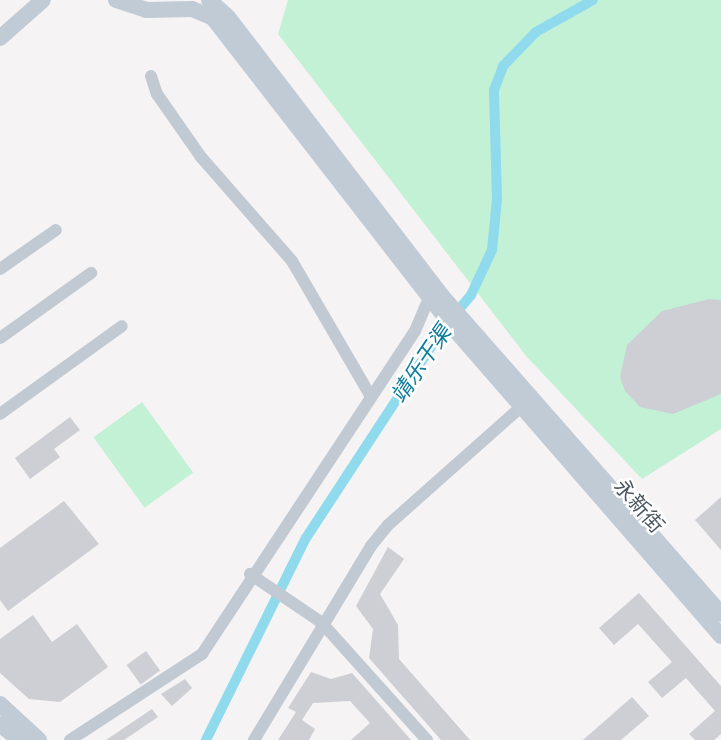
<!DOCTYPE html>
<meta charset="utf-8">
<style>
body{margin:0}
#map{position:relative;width:721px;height:740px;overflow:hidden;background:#f5f3f3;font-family:Inter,"Noto Sans SC",sans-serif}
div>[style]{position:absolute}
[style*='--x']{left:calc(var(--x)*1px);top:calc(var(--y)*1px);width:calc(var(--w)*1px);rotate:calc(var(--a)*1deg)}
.green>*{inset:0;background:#c3f1d5;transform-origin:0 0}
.canal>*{height:10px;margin:-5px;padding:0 5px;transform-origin:5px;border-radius:5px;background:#90daee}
.building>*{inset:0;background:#cdcfd5;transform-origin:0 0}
.street>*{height:12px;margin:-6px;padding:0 6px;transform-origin:6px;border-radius:6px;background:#c1cad2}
.secondary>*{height:16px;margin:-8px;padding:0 8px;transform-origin:8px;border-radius:8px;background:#c1cbd6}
span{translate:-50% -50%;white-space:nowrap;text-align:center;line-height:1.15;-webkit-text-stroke:5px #fff;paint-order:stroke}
.street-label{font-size:21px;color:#4a5661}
.water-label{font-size:22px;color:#0c7c9b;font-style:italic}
</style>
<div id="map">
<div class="green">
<i style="clip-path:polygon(288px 0,721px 0,721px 429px,642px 479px,527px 357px,278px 34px)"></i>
<i style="left:142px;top:402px;width:87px;height:60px;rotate:54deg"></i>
</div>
<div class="canal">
<i style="--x:206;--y:740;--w:225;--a:-63.7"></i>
<i style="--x:306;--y:538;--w:252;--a:-56.8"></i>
<i style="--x:444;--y:327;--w:42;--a:-49.8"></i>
<i style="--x:471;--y:295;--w:50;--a:-65"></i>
<i style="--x:492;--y:250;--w:51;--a:-84.4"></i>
<i style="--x:497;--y:199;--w:109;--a:-91.6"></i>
<i style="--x:494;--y:90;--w:26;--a:-69"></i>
<i style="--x:503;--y:66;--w:47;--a:-45.9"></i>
<i style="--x:536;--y:32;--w:65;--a:-29.3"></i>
</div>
<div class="building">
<i style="clip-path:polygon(709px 299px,721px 300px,721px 394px,673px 414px,640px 407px,625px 391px,620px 377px,627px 345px,662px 311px)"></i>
<i style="clip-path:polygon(70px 417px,80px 430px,54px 449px,60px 457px,30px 479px,15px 458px)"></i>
<i style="clip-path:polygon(721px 497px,721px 550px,695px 520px)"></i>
<i style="clip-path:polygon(64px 501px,99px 544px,8px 611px,0 600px,0 548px)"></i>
<i style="clip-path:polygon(388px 547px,404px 559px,380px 594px,398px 625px,399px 659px,470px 740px,441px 740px,369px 658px,373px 629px,356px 606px)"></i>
<i style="clip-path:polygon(639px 593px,721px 686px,721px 734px,714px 740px,695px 740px,689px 734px,715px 711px,686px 678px,662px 698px,648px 682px,672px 662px,638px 624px,614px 645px,599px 628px)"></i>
<i style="clip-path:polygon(33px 615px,52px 642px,77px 624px,108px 667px,60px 702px,29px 699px,0 673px,0 639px)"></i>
<i style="left:146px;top:651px;width:24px;height:24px;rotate:54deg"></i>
<i style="clip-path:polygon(311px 672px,331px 679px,352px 673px,411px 740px,351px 740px,370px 723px,350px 701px,313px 703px,302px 720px,315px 729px,309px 740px,278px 740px,296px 712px,288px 708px)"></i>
<i style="clip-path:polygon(185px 679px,192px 688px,172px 706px,161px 694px)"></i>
<i style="clip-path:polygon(632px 697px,649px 716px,621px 740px,583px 740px)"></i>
<i style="clip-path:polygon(152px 709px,158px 717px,124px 740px,106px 740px)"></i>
</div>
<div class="street">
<i style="--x:151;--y:76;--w:19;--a:72"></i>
<i style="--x:157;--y:94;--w:77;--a:55.1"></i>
<i style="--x:201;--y:157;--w:138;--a:48.8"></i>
<i style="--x:292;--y:261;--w:155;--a:59.8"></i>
<i style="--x:0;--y:269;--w:68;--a:-34.9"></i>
<i style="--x:0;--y:338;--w:112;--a:-35.5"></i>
<i style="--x:0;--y:414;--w:150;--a:-35.8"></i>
<i style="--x:250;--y:574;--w:86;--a:34.1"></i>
<i style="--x:321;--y:622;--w:159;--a:48.1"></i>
<i style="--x:70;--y:740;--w:158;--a:-33.1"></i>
<i style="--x:202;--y:654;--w:387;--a:-56.6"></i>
<i style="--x:415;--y:331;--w:36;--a:-67"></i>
<i style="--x:254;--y:740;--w:227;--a:-58.9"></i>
<i style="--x:371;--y:546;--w:27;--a:-51"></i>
<i style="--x:388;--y:525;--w:179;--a:-41.6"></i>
</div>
<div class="secondary">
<i style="--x:116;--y:0;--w:32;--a:18"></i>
<i style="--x:146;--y:10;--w:46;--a:-1.2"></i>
<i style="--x:192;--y:9;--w:23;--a:23"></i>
<i style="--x:213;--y:18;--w:396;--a:52.2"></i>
<i style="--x:456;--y:331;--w:404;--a:49"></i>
<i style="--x:209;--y:0;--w:25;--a:42"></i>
<i style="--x:228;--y:17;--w:352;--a:52.5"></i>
<i style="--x:442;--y:296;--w:423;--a:48.7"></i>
<i style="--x:0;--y:38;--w:57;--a:-41.5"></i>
<i style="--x:0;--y:704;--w:53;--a:42.7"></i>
<i style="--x:0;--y:724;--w:25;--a:40"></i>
</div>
<div class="street-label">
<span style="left:639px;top:506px;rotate:49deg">永新街</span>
</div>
<div class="water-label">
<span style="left:421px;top:364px;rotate:-56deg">靖乐干渠</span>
</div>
</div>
